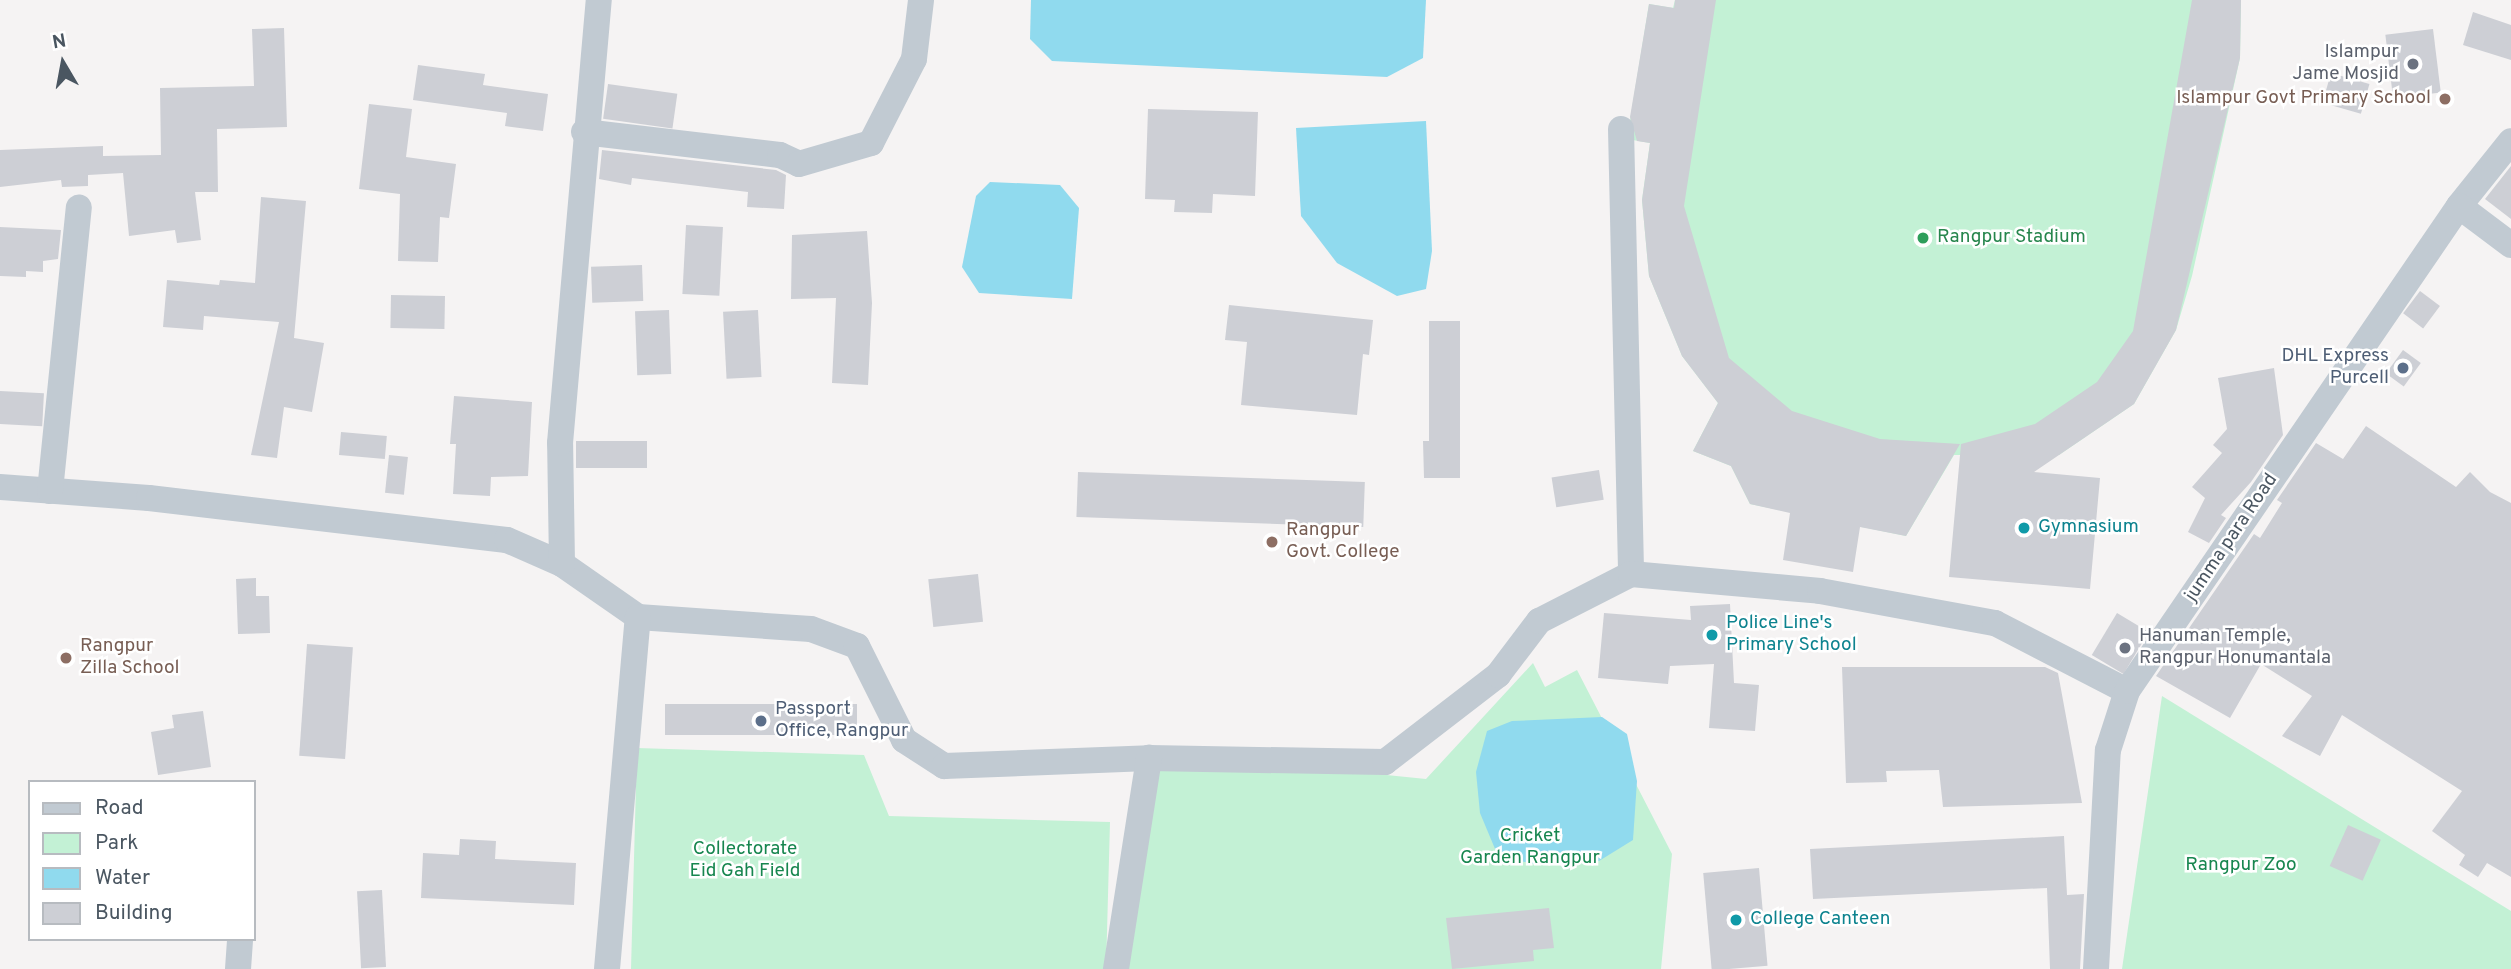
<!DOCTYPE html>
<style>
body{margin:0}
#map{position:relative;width:2511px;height:969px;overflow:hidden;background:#f5f3f3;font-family:Overpass,sans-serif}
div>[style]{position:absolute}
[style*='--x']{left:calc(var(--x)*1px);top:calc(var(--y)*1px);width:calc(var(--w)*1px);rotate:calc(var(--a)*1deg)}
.green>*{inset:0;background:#c3f1d5}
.water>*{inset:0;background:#90daee}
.building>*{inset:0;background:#cdcfd5;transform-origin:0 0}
.street>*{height:26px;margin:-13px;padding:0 13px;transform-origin:13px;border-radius:13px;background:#c1cad2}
.dots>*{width:19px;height:19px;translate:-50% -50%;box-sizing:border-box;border:4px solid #fff;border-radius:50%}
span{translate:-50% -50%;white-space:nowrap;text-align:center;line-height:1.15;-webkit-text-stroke:5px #fff;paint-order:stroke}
.worship-label{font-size:19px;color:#5b616d}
.right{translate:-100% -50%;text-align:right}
.left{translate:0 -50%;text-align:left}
.education-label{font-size:19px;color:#785e54}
.leisure-label{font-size:19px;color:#27864d}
.service-label{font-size:19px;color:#4e5e75}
.culture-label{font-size:19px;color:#0d838f}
.street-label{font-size:19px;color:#4a5661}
.park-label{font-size:19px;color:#17864f}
.legend{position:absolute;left:28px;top:780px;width:228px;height:161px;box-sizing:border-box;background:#fff;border:2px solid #b7bbc0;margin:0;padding:9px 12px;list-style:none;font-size:21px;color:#4a5661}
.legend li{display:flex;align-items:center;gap:14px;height:35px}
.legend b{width:35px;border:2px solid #b7bbc0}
.north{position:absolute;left:28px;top:28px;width:70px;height:70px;-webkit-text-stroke:5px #fff;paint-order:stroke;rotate:350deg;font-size:19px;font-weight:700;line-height:28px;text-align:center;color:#4a5661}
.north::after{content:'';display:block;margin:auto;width:24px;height:32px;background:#4a5661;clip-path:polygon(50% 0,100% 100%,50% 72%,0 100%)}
</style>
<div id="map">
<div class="green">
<i style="clip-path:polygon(1675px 0,2241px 0,2240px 58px,2192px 276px,2176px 330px,2134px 404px,2059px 455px,1954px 455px,1906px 536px,1750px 504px,1731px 466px,1693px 451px,1718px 403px,1682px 356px,1649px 276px,1642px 200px,1650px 143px,1627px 139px,1649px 4px,1673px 8px)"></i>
<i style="clip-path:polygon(1533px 663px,1545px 687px,1577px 670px,1672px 854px,1661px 969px,1114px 969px,1137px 750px,1426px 779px)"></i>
<i style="clip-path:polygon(2162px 696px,2511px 911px,2511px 969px,2122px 969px)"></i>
<i style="clip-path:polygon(637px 748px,864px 755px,889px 816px,1110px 822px,1106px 969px,631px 969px)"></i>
</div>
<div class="water">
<i style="clip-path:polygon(1031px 0,1426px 0,1423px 58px,1387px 77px,1052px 61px,1030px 39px)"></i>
<i style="clip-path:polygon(1426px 121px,1432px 251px,1426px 289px,1397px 296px,1337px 263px,1301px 216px,1296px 128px)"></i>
<i style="clip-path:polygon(990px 182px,1060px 185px,1079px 208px,1072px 299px,979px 293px,962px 267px,976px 196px)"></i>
<i style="clip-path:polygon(1602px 717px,1627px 734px,1637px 781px,1633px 840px,1599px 861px,1534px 864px,1498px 856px,1480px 813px,1476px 772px,1487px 731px,1512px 721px)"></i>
</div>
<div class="building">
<i style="clip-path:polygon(1675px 0,1716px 0,1684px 206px,1729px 358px,1792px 411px,1880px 439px,1960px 444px,1906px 536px,1860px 527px,1853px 572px,1783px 560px,1790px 513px,1750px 504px,1731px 466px,1693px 451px,1718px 403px,1682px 356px,1649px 276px,1642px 200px,1650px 143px,1637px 141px,1630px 117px,1649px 4px,1674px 8px)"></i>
<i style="clip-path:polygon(2192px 0,2241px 0,2240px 58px,2176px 330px,2134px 404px,2034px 472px,2100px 478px,2090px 589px,1949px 577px,1961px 444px,2035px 424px,2097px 382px,2133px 331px)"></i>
<i style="clip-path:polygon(2473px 12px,2511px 25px,2511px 60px,2463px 45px)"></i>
<i style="clip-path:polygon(284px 28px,287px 127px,217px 129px,218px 192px,195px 192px,201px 240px,177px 243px,175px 230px,129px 236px,123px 173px,88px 175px,88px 186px,62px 187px,61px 180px,0 187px,0 150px,103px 146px,103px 156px,161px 155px,160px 88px,254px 86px,252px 29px)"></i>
<i style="left:2433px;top:29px;width:64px;height:48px;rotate:83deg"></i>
<i style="clip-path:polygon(418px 65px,485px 74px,483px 85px,548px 94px,543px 131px,505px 126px,507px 113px,413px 100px)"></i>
<i style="left:2331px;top:73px;width:40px;height:31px;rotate:16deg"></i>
<i style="left:608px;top:84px;width:70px;height:35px;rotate:8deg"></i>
<i style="clip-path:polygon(369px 104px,412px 109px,406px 157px,456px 164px,449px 218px,440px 217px,438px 262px,398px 261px,400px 194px,359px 189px)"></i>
<i style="clip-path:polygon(1148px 109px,1258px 112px,1255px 196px,1213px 194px,1212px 213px,1174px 212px,1175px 200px,1145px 199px)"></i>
<i style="clip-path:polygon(602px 150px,776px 170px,786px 175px,784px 209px,747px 207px,748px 192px,632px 178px,631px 185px,599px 179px)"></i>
<i style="clip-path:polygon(2511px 166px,2511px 219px,2485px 199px)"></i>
<i style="clip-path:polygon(261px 197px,306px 201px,294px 338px,324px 343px,312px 412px,284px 407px,277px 458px,251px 455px,279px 322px,204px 316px,203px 330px,163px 327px,167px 280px,219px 285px,220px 280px,255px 283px)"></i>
<i style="left:686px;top:225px;width:37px;height:69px;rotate:3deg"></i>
<i style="clip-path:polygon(0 227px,61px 230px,58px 259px,43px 261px,43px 272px,26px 271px,26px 277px,0 276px)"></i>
<i style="clip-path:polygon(867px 231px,872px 303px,868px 385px,832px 383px,836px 298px,791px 299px,792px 235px)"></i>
<i style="left:642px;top:265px;width:36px;height:51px;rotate:88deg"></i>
<i style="left:2420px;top:291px;width:25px;height:28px;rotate:37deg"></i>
<i style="left:391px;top:295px;width:54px;height:33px;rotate:1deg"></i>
<i style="clip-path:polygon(1229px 305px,1373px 320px,1369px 355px,1363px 354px,1357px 415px,1241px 405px,1247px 342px,1225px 340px)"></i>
<i style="left:669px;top:310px;width:64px;height:34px;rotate:88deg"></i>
<i style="left:758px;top:310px;width:67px;height:35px;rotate:87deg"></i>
<i style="clip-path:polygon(1429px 321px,1460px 321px,1460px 478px,1424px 478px,1423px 441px,1429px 441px)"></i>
<i style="left:2403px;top:350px;width:22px;height:29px;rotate:36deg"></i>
<i style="clip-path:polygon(2274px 368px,2283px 435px,2251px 482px,2221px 515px,2226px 518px,2209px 543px,2188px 532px,2205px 498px,2192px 487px,2222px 453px,2213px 445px,2227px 429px,2218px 378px)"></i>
<i style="left:0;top:391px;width:44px;height:33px;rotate:3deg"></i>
<i style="clip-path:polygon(454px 396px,532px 402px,528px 476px,491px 477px,490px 496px,453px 494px,456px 444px,450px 444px)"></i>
<i style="clip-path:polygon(2366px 426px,2456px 487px,2470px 472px,2490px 492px,2511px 503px,2511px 877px,2487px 863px,2478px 877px,2459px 865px,2465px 855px,2432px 831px,2462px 791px,2342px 715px,2320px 756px,2282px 736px,2312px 696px,2261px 664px,2230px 718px,2156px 676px,2254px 534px,2260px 538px,2282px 503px,2277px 500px,2316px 443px,2343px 459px)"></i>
<i style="left:341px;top:432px;width:46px;height:23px;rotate:5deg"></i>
<i style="left:647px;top:441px;width:27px;height:71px;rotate:90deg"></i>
<i style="left:389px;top:455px;width:19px;height:38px;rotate:6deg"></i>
<i style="left:1599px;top:470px;width:30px;height:48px;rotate:81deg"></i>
<i style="left:1078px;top:472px;width:287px;height:45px;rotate:2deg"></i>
<i style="left:978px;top:574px;width:48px;height:50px;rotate:84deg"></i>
<i style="clip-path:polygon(256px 578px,256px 596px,269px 596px,270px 633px,238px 634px,236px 579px)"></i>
<i style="clip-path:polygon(1730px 604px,1734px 683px,1759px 685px,1755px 731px,1709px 728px,1714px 664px,1670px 666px,1668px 684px,1598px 678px,1604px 613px,1691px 620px,1690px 606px)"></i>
<i style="left:2117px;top:613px;width:37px;height:49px;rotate:31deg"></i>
<i style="left:307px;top:644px;width:46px;height:112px;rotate:4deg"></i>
<i style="clip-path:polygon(1842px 667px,2045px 667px,2058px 673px,2082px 803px,1943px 807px,1939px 770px,1886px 771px,1887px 782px,1846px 783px)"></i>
<i style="left:857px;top:704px;width:31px;height:192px;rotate:90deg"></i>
<i style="clip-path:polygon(203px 711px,211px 767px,158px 775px,151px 732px,174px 728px,172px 715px)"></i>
<i style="left:2348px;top:825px;width:36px;height:45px;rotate:24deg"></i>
<i style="clip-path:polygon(2064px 836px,2067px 895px,2084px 894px,2080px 969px,2050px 969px,2047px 888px,1813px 899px,1810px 849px)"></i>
<i style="clip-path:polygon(460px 839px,496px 841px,495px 859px,576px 863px,574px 905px,421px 898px,423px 853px,459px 855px)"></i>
<i style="left:1759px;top:868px;width:98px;height:56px;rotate:85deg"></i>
<i style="left:382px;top:890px;width:77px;height:25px;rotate:87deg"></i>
<i style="clip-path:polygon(1549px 908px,1554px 948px,1533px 950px,1534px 961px,1452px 969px,1446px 918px)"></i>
</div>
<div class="street">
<i style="--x:1621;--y:129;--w:445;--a:88.7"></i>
<i style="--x:584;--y:132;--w:197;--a:6.7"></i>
<i style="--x:780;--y:155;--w:21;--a:25"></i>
<i style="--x:799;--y:164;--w:75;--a:-16.3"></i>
<i style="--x:871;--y:143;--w:94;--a:-62.9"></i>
<i style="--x:914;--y:59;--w:59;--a:-83.2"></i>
<i style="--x:2459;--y:206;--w:83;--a:-51.3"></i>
<i style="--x:0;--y:487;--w:149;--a:4.2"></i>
<i style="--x:149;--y:498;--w:360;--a:6.7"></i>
<i style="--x:507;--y:540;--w:60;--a:23.6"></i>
<i style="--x:562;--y:564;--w:93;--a:34.9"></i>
<i style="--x:638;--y:617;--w:173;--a:4"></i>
<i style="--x:811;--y:629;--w:49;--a:20.3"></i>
<i style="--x:857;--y:646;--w:105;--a:63.4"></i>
<i style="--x:904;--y:740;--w:48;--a:33"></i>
<i style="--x:944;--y:766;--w:205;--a:-2.2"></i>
<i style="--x:1149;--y:758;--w:236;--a:1"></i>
<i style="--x:1385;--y:762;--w:143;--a:-37.6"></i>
<i style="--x:1498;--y:675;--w:68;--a:-52.8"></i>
<i style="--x:1539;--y:621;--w:103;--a:-27.1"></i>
<i style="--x:1631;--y:574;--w:190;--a:5.1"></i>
<i style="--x:1820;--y:591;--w:178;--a:10.4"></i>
<i style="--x:1995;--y:623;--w:148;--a:27.3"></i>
<i style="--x:50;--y:491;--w:285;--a:-84.2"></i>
<i style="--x:562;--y:564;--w:121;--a:-90.9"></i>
<i style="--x:560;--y:443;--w:445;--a:-85"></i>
<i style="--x:238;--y:969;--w:30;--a:-86"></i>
<i style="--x:607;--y:969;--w:353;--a:-85"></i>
<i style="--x:1116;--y:969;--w:214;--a:-81.1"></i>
<i style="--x:2096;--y:969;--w:219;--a:-86.9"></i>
<i style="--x:2108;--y:750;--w:62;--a:-72.1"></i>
<i style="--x:2127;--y:691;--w:588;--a:-55.61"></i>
<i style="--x:2459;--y:206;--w:65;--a:36.9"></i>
</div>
<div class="dots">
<i style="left:2413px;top:64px;background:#6b7280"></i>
<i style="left:2445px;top:99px;background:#8d6e63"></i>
<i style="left:1923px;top:238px;background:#2e9e5b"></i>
<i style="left:2403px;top:368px;background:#5c6f8a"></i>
<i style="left:2024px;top:528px;background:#0f9aa8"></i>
<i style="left:1272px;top:542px;background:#8d6e63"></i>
<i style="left:1712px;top:635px;background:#0f9aa8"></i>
<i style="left:2125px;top:648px;background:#6b7280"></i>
<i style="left:66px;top:658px;background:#8d6e63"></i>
<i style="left:761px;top:721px;background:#5c6f8a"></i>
<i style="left:1736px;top:920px;background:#0f9aa8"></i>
</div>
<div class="worship-label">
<span class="right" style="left:2399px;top:64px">Islampur<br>Jame Mosjid</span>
<span class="left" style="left:2139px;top:648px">Hanuman Temple,<br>Rangpur Honumantala</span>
</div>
<div class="education-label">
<span class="right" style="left:2431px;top:99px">Islampur Govt Primary School</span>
<span class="left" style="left:1286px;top:542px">Rangpur<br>Govt. College</span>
<span class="left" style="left:80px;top:658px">Rangpur<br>Zilla School</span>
</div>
<div class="leisure-label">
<span class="left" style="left:1937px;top:238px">Rangpur Stadium</span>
</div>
<div class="service-label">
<span class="right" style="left:2389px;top:368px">DHL Express<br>Purcell</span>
<span class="left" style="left:775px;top:721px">Passport<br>Office, Rangpur</span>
</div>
<div class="culture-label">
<span class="left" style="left:2038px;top:528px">Gymnasium</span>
<span class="left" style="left:1726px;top:635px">Police Line's<br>Primary School</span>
<span class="left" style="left:1750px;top:920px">College Canteen</span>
</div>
<div class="street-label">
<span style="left:2232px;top:538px;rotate:-56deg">jumma para Road</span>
</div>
<div class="park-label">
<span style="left:1530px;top:848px">Cricket<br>Garden Rangpur</span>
<span style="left:745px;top:861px">Collectorate<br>Eid Gah Field</span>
<span style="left:2241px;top:866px">Rangpur Zoo</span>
</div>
<ul class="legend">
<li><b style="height:9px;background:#c1cad2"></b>Road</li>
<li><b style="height:19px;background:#c3f1d5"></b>Park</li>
<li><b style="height:19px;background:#90daee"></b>Water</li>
<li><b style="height:19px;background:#cdcfd5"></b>Building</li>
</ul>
<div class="north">N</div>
</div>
